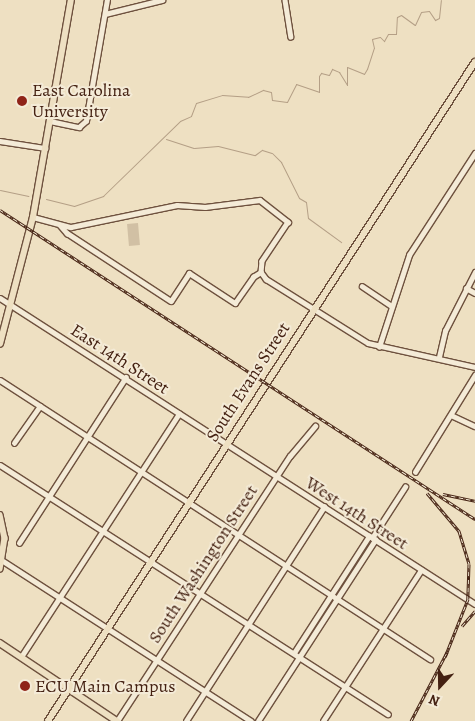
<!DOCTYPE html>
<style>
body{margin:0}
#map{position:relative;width:475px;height:721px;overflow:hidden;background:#eee0c2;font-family:Alegreya,serif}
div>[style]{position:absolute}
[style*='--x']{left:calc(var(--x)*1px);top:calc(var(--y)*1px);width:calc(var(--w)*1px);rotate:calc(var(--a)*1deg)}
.green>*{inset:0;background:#d1c0a4;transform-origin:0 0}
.stream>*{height:1px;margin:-0.5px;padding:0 0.5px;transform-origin:0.5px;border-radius:0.5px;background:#b49f86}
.roads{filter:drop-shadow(1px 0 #6e513e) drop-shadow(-1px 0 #6e513e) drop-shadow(0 1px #6e513e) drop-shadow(0 -1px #6e513e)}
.minor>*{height:4.5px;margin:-2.25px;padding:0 2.25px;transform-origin:2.25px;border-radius:2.25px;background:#f4ebd7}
.major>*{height:5.5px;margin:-2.75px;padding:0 2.75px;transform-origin:2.75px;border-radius:2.75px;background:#eee0c2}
.rail>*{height:3px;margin-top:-1.5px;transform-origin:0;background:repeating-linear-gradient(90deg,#f4ebd7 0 4px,#442112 0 8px);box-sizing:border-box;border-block:1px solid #442112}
.dots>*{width:14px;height:14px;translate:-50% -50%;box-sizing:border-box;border:2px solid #f4ebd7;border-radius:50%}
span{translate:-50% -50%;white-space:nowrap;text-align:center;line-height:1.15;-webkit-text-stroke:4px #f4ebd7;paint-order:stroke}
.poi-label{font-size:18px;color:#442112}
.left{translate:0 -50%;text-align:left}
.street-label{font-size:18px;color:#442112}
.north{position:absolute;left:415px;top:661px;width:50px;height:50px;-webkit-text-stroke:4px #f4ebd7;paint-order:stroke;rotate:201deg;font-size:14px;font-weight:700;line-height:20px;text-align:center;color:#442112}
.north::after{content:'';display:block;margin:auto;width:18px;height:22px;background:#442112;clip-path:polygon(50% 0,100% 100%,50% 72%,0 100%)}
</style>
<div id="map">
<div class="green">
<i style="left:138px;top:223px;width:22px;height:11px;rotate:85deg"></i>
</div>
<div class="stream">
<i style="--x:166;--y:139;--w:29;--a:18"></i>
<i style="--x:194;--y:148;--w:24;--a:-5"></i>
<i style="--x:218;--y:146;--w:38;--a:14"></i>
<i style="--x:255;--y:155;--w:9;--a:-36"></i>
<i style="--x:262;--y:150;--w:10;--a:17"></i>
<i style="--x:272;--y:153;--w:13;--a:45"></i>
<i style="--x:281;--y:162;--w:40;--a:63.4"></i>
<i style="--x:299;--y:198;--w:8;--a:30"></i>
<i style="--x:306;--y:202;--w:16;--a:83"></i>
<i style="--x:308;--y:218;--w:41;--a:36"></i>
<i style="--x:0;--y:190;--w:29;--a:12"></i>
<i style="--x:46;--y:199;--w:29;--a:14"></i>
<i style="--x:74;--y:206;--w:31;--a:-19"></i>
<i style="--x:103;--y:196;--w:107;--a:-44.2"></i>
<i style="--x:180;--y:121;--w:12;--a:-24"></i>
<i style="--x:191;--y:116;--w:14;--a:-69"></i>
<i style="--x:196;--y:103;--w:27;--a:-17"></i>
<i style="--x:222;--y:95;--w:26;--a:4"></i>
<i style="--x:248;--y:97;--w:17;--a:-25"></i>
<i style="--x:263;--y:90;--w:8;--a:14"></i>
<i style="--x:271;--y:92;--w:8;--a:83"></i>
<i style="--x:272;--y:100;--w:15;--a:8"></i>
<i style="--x:287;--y:102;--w:20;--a:-63"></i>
<i style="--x:296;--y:84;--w:24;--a:19"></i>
<i style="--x:319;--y:92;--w:16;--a:-90"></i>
<i style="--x:319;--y:76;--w:4;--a:-56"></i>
<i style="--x:321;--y:73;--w:8;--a:14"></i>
<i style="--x:329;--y:75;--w:7;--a:-63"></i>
<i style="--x:332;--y:69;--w:8;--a:23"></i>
<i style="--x:339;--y:72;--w:15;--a:58"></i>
<i style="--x:347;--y:85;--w:18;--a:-90"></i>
<i style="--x:347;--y:67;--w:18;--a:22"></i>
<i style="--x:364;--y:74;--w:6;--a:-59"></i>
<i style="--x:367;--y:69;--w:22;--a:-72"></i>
<i style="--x:374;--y:48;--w:9;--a:-103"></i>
<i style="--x:372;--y:39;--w:8;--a:-14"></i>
<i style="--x:380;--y:37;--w:6;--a:45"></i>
<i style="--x:384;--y:41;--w:8;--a:-60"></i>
<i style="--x:388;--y:34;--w:8;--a:0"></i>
<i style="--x:396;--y:34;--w:17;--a:-87"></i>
<i style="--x:397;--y:17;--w:4;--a:-27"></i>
<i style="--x:401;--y:15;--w:17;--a:36"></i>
<i style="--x:415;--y:25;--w:14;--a:-65"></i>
<i style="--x:421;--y:12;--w:8;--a:-7"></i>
<i style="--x:429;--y:11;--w:11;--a:56"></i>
<i style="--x:435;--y:20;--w:4;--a:-27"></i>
<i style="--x:439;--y:18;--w:18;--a:-84"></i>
</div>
<div class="roads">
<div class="minor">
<i style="--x:285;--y:0;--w:37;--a:81"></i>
<i style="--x:105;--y:14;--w:59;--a:-13.8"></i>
<i style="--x:50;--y:121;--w:30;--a:12"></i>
<i style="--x:79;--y:127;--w:9;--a:-41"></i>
<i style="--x:86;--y:121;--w:123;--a:-80.2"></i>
<i style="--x:0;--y:141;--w:46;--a:8.8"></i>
<i style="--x:33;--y:217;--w:39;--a:15"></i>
<i style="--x:71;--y:227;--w:108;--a:-11.7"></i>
<i style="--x:177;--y:205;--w:28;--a:4"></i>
<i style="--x:205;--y:207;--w:55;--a:-7.3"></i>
<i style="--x:260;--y:200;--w:36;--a:38"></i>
<i style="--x:288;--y:222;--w:47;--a:123.7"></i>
<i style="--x:262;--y:261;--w:11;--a:95"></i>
<i style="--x:261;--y:272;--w:9;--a:54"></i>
<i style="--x:266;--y:279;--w:120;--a:32.1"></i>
<i style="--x:368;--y:343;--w:110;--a:12.6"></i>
<i style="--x:60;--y:225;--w:11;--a:49"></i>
<i style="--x:67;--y:233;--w:124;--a:33.2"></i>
<i style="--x:171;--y:301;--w:33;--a:-57"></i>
<i style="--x:189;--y:273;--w:55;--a:33.1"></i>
<i style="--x:235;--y:303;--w:32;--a:-55"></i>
<i style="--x:253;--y:277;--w:9;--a:-32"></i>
<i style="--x:362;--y:286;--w:36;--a:34"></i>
<i style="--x:466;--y:288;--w:10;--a:29"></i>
<i style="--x:0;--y:298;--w:565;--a:32.79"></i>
<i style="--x:379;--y:347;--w:97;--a:-71.9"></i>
<i style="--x:409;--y:255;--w:121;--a:-57.1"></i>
<i style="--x:439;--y:357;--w:27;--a:-77"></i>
<i style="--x:445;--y:331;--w:66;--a:-63"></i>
<i style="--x:0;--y:380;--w:513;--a:32.98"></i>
<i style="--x:451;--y:415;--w:26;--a:25"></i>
<i style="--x:14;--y:443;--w:45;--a:-54.9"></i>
<i style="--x:0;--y:465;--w:461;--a:32.7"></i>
<i style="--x:415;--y:472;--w:114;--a:-58.3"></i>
<i style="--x:372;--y:538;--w:61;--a:-57.1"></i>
<i style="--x:19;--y:543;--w:197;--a:-57.2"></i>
<i style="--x:3;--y:561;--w:295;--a:32.8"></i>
<i style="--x:294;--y:653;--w:139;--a:-57.3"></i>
<i style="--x:21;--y:657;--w:290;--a:-57"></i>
<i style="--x:117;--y:721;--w:316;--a:-56.9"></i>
<i style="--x:290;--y:456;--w:39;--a:-50"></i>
<i style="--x:186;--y:721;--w:255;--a:-57.2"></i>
<i style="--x:258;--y:721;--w:216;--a:-57.1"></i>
<i style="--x:323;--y:721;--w:180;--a:-57"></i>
</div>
<div class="major">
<i style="--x:0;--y:344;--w:131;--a:-75.4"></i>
<i style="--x:33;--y:217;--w:220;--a:-80.1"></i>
<i style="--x:0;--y:515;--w:24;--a:78"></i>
<i style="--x:5;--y:538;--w:31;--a:99"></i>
<i style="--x:0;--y:643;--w:141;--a:33.7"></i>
<i style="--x:48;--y:721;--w:785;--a:-57.06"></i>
</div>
</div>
<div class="rail">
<i style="--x:0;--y:210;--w:567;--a:33.05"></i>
<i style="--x:427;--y:493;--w:50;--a:49.9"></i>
<i style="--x:459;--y:531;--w:34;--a:73"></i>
<i style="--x:469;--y:564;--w:35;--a:92"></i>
<i style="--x:468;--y:599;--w:62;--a:111.6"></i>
<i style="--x:443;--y:494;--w:33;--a:12"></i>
<i style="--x:462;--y:626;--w:20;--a:-49"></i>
<i style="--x:411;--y:721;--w:78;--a:-62.4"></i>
</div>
<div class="dots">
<i style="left:22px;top:101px;background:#8f2418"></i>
<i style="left:25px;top:686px;background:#8f2418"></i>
</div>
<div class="poi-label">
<span class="left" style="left:32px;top:101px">East Carolina<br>University</span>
<span class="left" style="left:35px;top:686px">ECU Main Campus</span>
</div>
<div class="street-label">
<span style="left:120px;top:359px;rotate:33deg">East 14th Street</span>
<span style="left:248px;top:382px;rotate:-57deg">South Evans Street</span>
<span style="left:357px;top:513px;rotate:33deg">West 14th Street</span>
<span style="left:203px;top:564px;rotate:-57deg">South Washington Street</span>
</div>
<div class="north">N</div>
</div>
